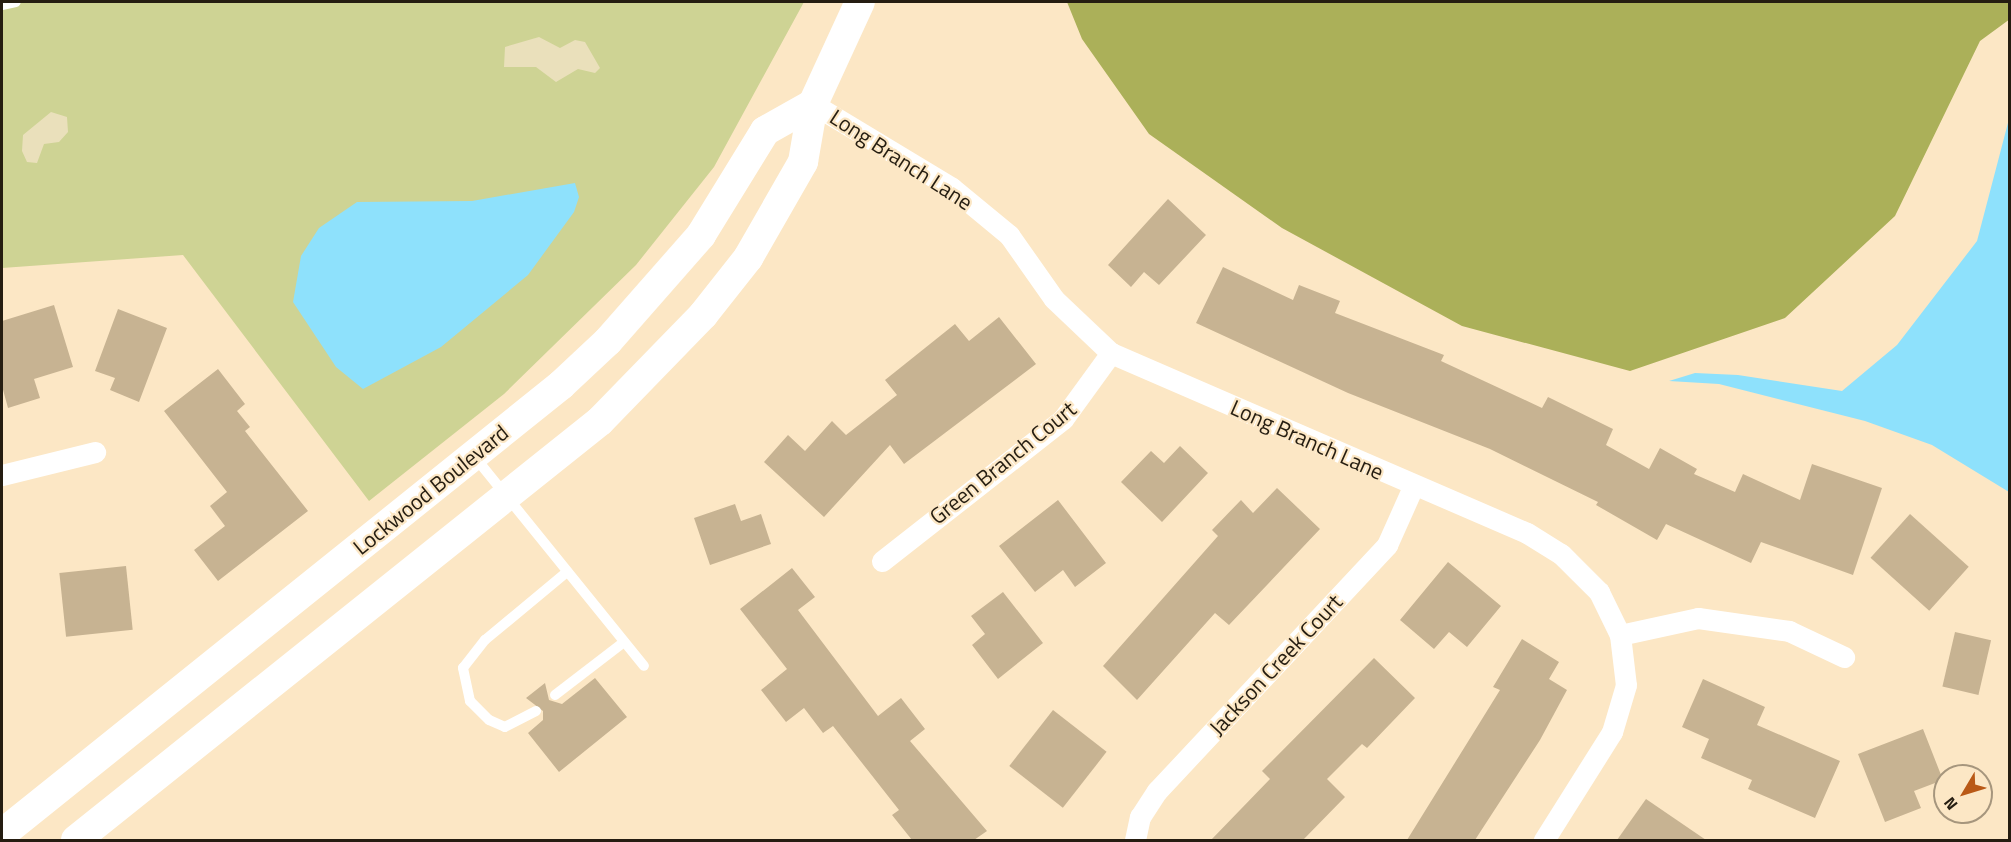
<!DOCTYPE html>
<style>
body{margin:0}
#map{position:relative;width:2011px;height:842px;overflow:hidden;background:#fce7c5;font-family:"Titillium Web",sans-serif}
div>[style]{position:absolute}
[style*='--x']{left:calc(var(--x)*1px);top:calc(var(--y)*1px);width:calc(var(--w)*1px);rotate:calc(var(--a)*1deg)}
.green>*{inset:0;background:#ced394}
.forest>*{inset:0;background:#abb059}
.sand>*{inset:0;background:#eae0bb}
.water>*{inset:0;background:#8ee1fc}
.building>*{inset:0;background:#c7b392;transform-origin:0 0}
.service>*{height:10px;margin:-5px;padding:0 5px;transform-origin:5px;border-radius:5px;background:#fff}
.minor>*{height:21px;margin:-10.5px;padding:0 10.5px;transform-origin:10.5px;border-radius:10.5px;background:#fff}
.secondary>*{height:30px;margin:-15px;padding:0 15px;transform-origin:15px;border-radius:15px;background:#fff}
span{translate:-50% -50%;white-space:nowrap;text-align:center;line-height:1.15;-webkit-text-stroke:4.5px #fce7c5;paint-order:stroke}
.street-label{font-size:22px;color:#251d11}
.frame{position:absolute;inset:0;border:3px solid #251d11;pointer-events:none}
.north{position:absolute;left:1933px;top:764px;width:60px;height:60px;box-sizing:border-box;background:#fce7c5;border:2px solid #a6967d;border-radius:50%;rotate:232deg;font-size:16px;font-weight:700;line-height:24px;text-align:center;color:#251d11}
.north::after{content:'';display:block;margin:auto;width:21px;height:27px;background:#b95916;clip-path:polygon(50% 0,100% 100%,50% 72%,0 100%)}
</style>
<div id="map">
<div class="green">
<i style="clip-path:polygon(2px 2px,804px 2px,714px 167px,636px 265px,504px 394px,369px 501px,183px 255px,2px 268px)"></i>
</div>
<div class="forest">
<i style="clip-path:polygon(1067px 2px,2009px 2px,2010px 19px,1980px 41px,1895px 216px,1785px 318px,1630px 371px,1462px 326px,1282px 228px,1149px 134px,1082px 39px)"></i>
</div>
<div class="sand">
<i style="clip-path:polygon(539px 37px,560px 48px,575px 40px,585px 42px,600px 68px,595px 73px,578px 69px,556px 82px,536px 67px,504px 67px,505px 47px)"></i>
<i style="clip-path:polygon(51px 112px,67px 117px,68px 132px,59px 142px,44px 144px,37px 163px,27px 162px,22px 151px,23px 135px)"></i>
</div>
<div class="water">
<i style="clip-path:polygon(2009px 119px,2009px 492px,1932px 445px,1865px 421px,1719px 384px,1669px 381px,1695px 373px,1738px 375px,1842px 391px,1897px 345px,1977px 241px)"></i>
<i style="clip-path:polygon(575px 183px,579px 197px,574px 212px,528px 275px,441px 347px,363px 389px,336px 367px,293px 302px,301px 256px,319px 228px,357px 202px,472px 201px)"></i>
</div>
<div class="building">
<i style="clip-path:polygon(1168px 199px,1206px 235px,1159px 285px,1144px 272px,1131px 287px,1108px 265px)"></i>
<i style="clip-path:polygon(1223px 267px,1293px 300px,1299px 285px,1340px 301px,1335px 313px,1444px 355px,1441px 361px,1542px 408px,1548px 397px,1613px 429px,1606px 445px,1649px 469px,1660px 448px,1697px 469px,1694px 474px,1735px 492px,1743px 474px,1800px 500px,1812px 464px,1882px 488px,1853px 575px,1761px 542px,1751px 563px,1666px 524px,1657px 540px,1596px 505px,1598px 502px,1490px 449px,1348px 393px,1196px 323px)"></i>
<i style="clip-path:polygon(54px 305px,73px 367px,34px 379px,40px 398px,8px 408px,2px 386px,2px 321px)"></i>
<i style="clip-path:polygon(118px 309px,167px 328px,139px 402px,110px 390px,115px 378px,95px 371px)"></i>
<i style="clip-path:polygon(999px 317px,1036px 364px,904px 464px,890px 445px,824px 517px,764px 462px,788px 435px,805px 451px,832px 421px,846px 435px,897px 395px,885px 380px,955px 324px,969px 341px)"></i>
<i style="clip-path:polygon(218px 369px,245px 404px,237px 411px,250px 427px,245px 431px,308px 511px,218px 581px,194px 550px,225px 526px,210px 506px,227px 492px,164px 411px)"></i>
<i style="clip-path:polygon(1180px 446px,1208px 473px,1162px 522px,1121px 482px,1151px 451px,1164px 463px)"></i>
<i style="clip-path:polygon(1277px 488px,1320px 529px,1229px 625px,1215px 613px,1137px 700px,1103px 666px,1218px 536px,1212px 530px,1241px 500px,1253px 513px)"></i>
<i style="clip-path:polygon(1058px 500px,1106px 563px,1075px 587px,1063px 570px,1035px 592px,999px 546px)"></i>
<i style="clip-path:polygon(735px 504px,741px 521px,761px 514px,771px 544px,710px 565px,694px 518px)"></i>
<i style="left:1910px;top:514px;width:79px;height:59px;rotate:42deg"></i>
<i style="clip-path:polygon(1448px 562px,1501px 606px,1467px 647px,1449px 632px,1434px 649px,1400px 620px)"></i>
<i style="left:126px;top:566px;width:64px;height:67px;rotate:84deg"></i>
<i style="clip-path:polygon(792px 568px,815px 597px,798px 610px,878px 716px,901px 698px,925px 729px,910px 741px,987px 831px,974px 840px,912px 840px,892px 815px,899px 810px,833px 726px,823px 733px,804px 708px,786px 722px,761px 690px,787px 669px,740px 609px)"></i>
<i style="clip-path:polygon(1003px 592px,1043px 643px,998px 679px,972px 645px,985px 634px,971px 616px)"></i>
<i style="left:1955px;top:632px;width:37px;height:56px;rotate:13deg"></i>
<i style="clip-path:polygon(1522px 639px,1559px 662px,1549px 679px,1567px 690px,1540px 740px,1475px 840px,1407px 840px,1500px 690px,1493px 687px)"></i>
<i style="clip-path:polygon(1374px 658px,1415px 698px,1367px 748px,1362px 744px,1327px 779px,1345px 797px,1303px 840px,1211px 840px,1270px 779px,1262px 771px)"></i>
<i style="clip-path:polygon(595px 678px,627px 717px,559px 772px,528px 733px,543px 720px,543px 711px,526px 698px,545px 683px,549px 700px,562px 704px)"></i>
<i style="clip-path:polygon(1703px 679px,1765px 707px,1757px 725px,1840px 761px,1815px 818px,1748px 789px,1752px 780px,1701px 758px,1709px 739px,1682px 727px)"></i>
<i style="left:1053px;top:710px;width:68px;height:71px;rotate:38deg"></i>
<i style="clip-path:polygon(1923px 729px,1943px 780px,1914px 791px,1921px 808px,1885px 822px,1858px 754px)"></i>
<i style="clip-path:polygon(1646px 799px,1706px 840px,1617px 840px)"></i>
</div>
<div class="service">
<i style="--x:2;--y:5;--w:14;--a:-12"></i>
<i style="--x:474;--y:456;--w:270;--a:51"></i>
<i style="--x:555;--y:695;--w:87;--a:-37.5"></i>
<i style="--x:536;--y:711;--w:35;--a:153"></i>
<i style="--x:505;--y:727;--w:17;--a:-156"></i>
<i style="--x:489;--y:720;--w:27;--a:-135"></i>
<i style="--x:470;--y:701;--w:34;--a:-102"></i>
<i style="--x:463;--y:668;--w:36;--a:-52"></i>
<i style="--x:485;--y:640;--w:107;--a:-39.7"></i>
</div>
<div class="minor">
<i style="--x:813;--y:104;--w:162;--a:31.1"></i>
<i style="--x:952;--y:188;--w:74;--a:39.5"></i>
<i style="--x:1009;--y:235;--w:78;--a:54.9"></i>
<i style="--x:1054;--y:299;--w:79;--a:43.5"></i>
<i style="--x:1111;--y:353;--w:453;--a:23.4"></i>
<i style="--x:1527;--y:533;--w:40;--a:32"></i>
<i style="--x:1561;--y:554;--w:54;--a:45"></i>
<i style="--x:1599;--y:592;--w:48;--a:64"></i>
<i style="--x:1620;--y:635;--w:50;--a:83.2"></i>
<i style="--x:1626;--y:685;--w:49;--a:106.6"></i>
<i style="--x:1612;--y:732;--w:128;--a:122.2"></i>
<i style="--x:2;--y:475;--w:96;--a:-13.9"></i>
<i style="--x:882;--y:561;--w:230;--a:-38.1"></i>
<i style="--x:1063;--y:419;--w:82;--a:-54"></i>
<i style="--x:1620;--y:635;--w:80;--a:-12.3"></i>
<i style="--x:1698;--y:618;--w:92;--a:8.1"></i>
<i style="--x:1789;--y:631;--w:61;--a:25.3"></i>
<i style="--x:1135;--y:840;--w:24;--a:-78"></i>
<i style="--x:1140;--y:817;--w:31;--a:-57"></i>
<i style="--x:1157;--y:791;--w:337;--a:-46.9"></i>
<i style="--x:1387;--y:545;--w:64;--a:-65.9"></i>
</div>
<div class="secondary">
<i style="--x:2;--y:834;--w:717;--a:-38.77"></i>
<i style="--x:561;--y:385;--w:64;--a:-43.1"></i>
<i style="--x:608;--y:341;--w:141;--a:-48.7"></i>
<i style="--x:701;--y:235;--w:122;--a:-58.4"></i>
<i style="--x:765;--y:131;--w:55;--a:-29.4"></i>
<i style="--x:76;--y:840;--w:671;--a:-38.65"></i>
<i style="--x:600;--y:421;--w:148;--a:-45.8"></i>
<i style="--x:703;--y:315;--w:73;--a:-51.7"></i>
<i style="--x:748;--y:258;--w:111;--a:-60.2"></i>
<i style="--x:803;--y:162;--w:59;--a:-80.2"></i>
<i style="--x:813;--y:104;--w:112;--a:-65.3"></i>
</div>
<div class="street-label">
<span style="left:901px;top:160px;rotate:33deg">Long Branch Lane</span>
<span style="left:1307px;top:440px;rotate:24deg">Long Branch Lane</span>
<span style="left:1003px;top:463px;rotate:-39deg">Green Branch Court</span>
<span style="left:431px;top:490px;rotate:-39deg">Lockwood Boulevard</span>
<span style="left:1276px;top:665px;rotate:-47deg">Jackson Creek Court</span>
</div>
<div class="frame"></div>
<div class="north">N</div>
</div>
